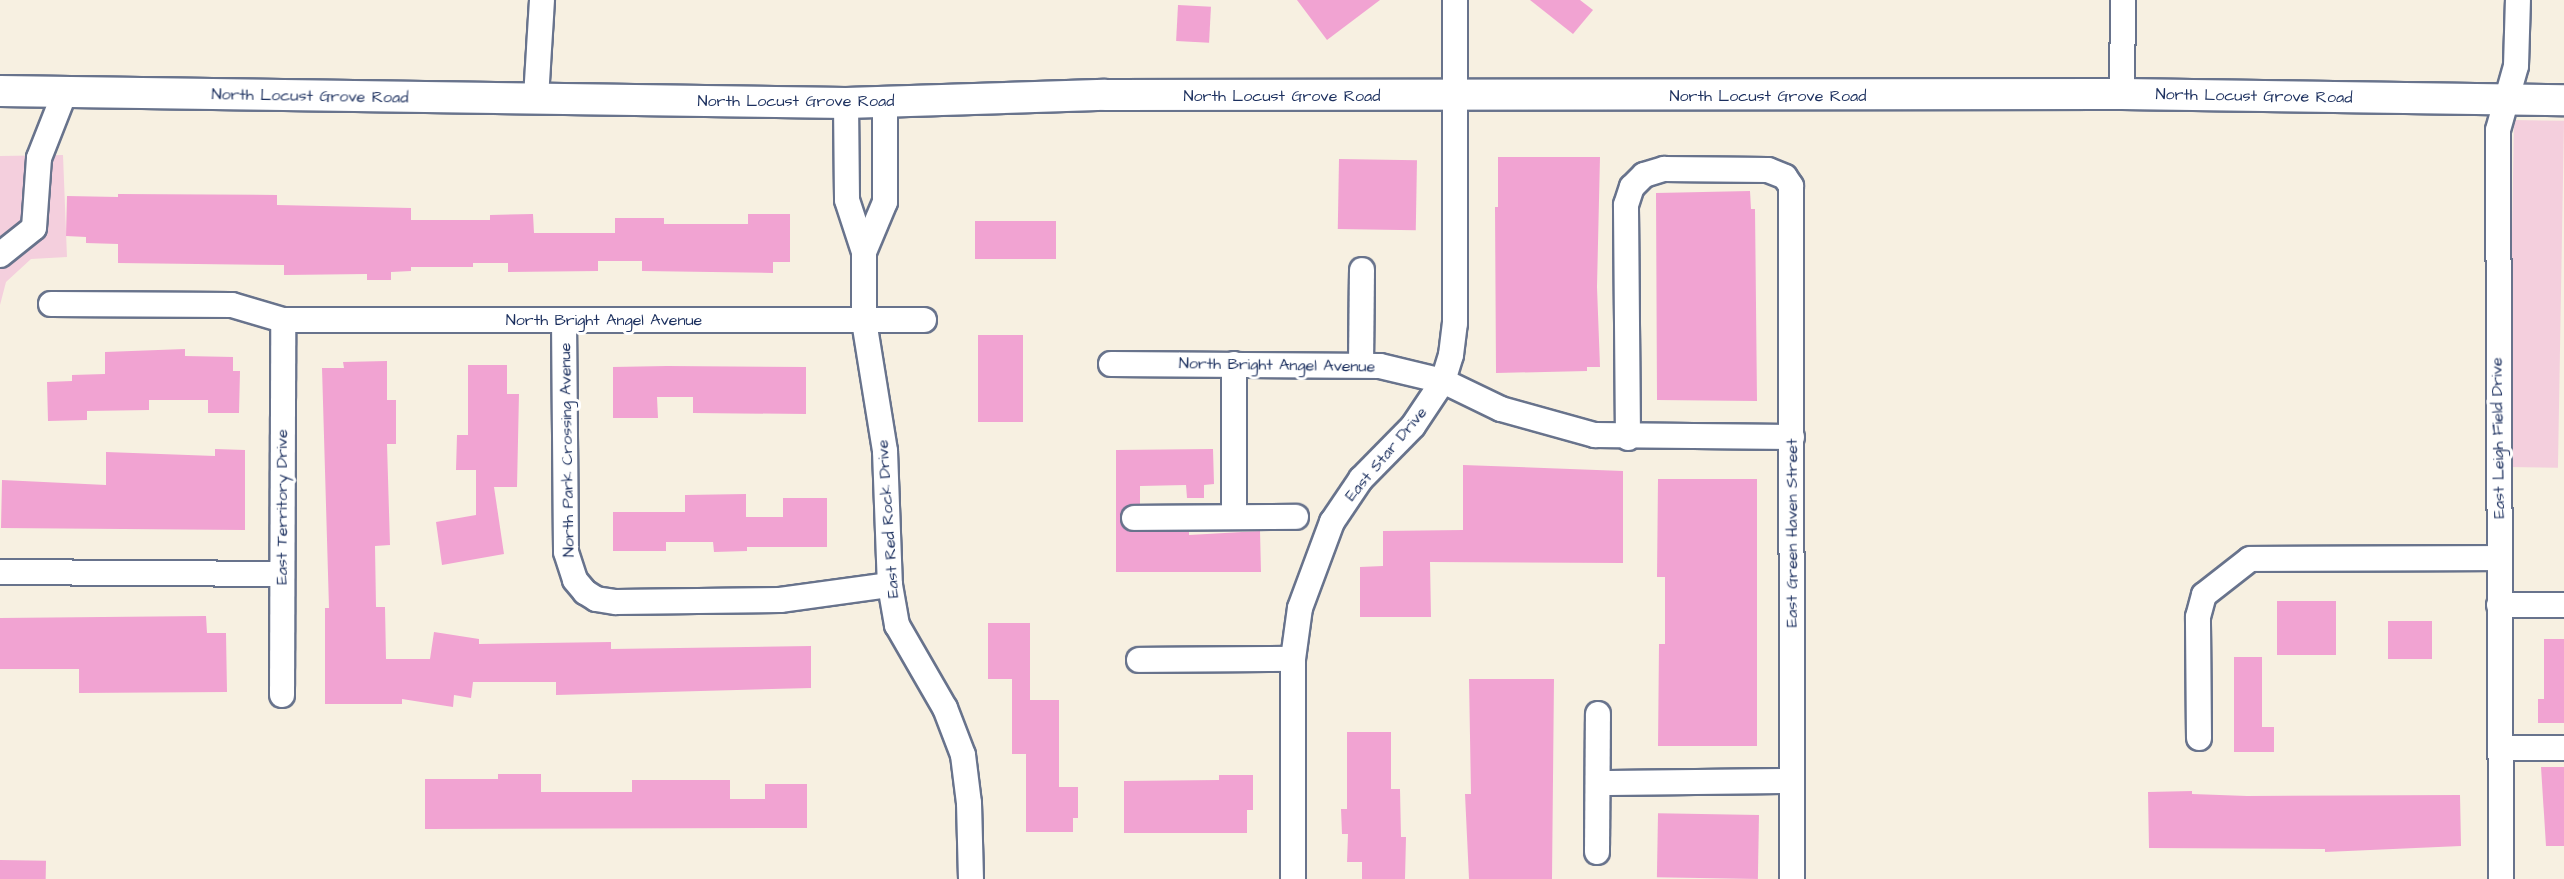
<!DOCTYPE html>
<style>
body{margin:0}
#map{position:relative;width:2564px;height:879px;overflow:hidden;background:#f7f0e1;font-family:"Architects Daughter",sans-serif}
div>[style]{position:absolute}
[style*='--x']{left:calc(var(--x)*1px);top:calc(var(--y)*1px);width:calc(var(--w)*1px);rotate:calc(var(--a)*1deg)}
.built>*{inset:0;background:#f4cfdd;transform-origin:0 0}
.building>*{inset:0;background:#f1a3d2;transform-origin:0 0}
.roads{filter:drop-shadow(2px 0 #68738c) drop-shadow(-2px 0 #68738c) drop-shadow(0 2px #68738c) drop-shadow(0 -2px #68738c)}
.minor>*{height:24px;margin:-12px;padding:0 12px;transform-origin:12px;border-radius:12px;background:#fff}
.major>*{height:30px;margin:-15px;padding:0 15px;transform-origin:15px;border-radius:15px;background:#fff}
span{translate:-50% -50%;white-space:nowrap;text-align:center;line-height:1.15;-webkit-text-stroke:6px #fff;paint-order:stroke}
.street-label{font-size:16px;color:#1b2f5e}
</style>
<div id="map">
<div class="built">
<i style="left:2514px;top:120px;width:50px;height:347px;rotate:1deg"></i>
<i style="clip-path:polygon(63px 155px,67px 257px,31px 259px,6px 282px,0 305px,0 156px)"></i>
</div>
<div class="building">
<i style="clip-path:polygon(1297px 0,1380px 0,1327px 40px)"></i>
<i style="clip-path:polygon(1530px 0,1580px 0,1593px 10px,1573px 34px)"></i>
<i style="left:1178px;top:5px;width:33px;height:36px;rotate:3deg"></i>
<i style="clip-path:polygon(1498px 157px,1600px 157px,1597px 287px,1600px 367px,1587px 367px,1587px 371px,1496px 373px,1495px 207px,1498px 207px)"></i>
<i style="left:1339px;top:159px;width:78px;height:70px;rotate:1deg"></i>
<i style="clip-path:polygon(1750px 191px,1751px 209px,1755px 209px,1757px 401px,1657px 400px,1656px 193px)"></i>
<i style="clip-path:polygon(118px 194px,277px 195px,277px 205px,411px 208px,411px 220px,490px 220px,490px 215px,533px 214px,534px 233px,615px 233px,615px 218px,664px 218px,664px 224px,748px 224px,748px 214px,790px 214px,790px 262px,773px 262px,773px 273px,642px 271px,642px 261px,598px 261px,598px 271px,508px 272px,508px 263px,473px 263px,473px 267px,411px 267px,411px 271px,391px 272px,391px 280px,367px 280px,367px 274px,284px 275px,284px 265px,118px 263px,118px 244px,86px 243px,86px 237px,66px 236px,67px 196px,118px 197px)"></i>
<i style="left:1056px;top:221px;width:38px;height:81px;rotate:90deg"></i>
<i style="left:978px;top:335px;width:45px;height:87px"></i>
<i style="clip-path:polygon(185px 349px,185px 356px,233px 357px,233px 371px,240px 371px,239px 413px,208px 413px,208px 400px,149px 400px,149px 410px,87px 411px,87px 420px,48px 421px,47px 382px,72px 381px,72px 375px,105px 374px,105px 352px)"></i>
<i style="clip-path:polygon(387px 361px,387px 400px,396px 400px,396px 444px,387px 444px,390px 545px,375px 546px,376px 607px,385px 607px,386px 659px,430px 659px,434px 632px,479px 639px,479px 644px,611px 642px,611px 649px,811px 646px,811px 688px,556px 695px,556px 682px,473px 682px,471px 698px,454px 695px,453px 707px,402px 699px,402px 704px,325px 704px,325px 608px,329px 608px,322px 368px,344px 368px,343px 362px)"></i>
<i style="clip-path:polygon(468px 365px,507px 365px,507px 394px,519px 394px,517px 487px,494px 487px,504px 554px,442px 565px,436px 522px,476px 515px,476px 470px,456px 470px,457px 435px,468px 435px)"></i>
<i style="clip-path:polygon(667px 366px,806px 367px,806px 414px,693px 413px,693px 397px,657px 397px,658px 418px,613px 418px,613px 367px)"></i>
<i style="clip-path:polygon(215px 449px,245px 450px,245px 530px,1px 528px,2px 480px,106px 485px,106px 452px,215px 456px)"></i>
<i style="clip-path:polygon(1213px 449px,1214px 484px,1204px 485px,1204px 498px,1187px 498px,1186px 485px,1140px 486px,1140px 504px,1122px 510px,1121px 525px,1134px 532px,1189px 532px,1189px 535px,1260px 531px,1261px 572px,1116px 572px,1116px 450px)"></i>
<i style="clip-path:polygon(1463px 465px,1623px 471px,1623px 563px,1430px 562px,1431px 617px,1360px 617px,1360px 567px,1383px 566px,1383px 531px,1463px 530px)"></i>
<i style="clip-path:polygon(1658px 479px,1757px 479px,1757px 746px,1658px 746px,1659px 644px,1665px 644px,1665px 577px,1657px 577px)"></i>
<i style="clip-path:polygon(746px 494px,746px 517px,783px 517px,783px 498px,827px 498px,827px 547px,747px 547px,747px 551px,714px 552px,713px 542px,666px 542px,666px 551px,613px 551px,613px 512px,685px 512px,685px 495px)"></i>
<i style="left:2277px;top:601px;width:59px;height:54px"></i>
<i style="clip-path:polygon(206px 616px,207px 633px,226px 633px,227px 692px,79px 693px,79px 669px,0 669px,0 618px)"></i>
<i style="left:2388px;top:621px;width:44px;height:38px"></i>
<i style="clip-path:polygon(988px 623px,1030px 623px,1030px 700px,1059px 700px,1059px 787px,1078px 787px,1078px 818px,1073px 818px,1073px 832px,1026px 832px,1026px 754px,1012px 754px,1012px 679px,988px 679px)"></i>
<i style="clip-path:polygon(2544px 639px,2564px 639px,2564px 723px,2538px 723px,2538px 699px,2544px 699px)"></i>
<i style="clip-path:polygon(2234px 657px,2262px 657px,2262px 727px,2274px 727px,2274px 752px,2234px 752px)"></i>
<i style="clip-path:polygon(1469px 679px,1554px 679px,1552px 879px,1469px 879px,1465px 794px,1471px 794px)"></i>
<i style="clip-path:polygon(1347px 732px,1391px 732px,1391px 789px,1400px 789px,1401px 837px,1406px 837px,1405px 879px,1362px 879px,1362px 862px,1347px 862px,1348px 834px,1342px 834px,1341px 809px,1347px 809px)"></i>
<i style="clip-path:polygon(2541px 767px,2564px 767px,2564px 846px,2546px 846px)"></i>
<i style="clip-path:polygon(498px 774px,541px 774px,541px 792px,632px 792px,632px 780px,730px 780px,730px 799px,765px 799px,765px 784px,807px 784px,807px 828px,425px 829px,425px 779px,498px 779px)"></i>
<i style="clip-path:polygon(1219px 775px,1253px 775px,1253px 810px,1247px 810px,1247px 833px,1124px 833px,1124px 781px,1219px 780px)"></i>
<i style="clip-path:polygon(2192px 791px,2192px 794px,2247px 796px,2460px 795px,2461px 846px,2325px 852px,2325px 849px,2149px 848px,2148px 792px)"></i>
<i style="left:1759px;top:815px;width:64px;height:101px;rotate:91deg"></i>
<i style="left:0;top:860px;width:46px;height:19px;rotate:1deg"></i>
</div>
<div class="roads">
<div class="minor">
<i style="--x:2122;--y:94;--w:94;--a:-89.4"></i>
<i style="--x:536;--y:98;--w:98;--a:-86.5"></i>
<i style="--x:846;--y:103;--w:97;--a:89.4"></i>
<i style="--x:847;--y:200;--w:55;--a:71.9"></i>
<i style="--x:864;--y:252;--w:69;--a:90"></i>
<i style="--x:864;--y:321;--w:132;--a:80.8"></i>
<i style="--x:885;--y:451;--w:134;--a:87.9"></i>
<i style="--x:890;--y:585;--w:41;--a:80.1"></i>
<i style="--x:897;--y:625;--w:96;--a:60"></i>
<i style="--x:945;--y:708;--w:50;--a:69"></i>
<i style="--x:963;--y:755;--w:48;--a:82.9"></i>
<i style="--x:969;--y:803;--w:76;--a:88.5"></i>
<i style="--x:864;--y:252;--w:54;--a:-67.2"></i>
<i style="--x:885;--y:202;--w:100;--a:-90"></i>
<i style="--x:0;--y:255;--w:43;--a:-38.5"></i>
<i style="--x:34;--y:228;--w:70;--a:-85.9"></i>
<i style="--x:39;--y:158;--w:71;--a:-68.5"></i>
<i style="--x:51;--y:304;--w:181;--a:0.3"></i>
<i style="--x:232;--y:305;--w:53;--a:16.4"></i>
<i style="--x:283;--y:320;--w:641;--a:0"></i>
<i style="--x:564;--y:320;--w:232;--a:89.5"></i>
<i style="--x:566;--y:552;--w:29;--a:72"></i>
<i style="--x:575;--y:580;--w:16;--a:50"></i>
<i style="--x:585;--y:592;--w:13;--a:32"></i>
<i style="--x:596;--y:599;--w:20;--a:9"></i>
<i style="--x:616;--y:602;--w:164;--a:-0.7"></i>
<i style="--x:780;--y:600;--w:111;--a:-7.8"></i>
<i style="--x:1111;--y:364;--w:269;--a:0.4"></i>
<i style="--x:1380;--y:366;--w:65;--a:13.4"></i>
<i style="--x:1443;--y:381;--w:64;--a:25.8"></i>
<i style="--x:1501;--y:409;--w:98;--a:15.5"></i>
<i style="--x:1595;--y:435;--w:197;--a:0.6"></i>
<i style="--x:1234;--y:364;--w:153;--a:90"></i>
<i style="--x:1361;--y:365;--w:95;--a:-89.4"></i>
<i style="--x:1628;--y:438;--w:233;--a:-90.5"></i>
<i style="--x:1626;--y:205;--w:19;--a:-72"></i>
<i style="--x:1632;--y:187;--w:17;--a:-45"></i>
<i style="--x:1644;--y:175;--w:21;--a:-17"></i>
<i style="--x:1664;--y:169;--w:104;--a:0.6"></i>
<i style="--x:1768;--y:170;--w:18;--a:22"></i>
<i style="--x:1785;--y:177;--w:11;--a:56"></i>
<i style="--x:1791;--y:186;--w:693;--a:89.92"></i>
<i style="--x:1134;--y:518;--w:162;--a:-0.4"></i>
<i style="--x:0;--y:572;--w:282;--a:0.4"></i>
<i style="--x:2499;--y:605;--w:65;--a:0"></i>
<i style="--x:1139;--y:660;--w:154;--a:-0.4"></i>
<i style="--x:282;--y:695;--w:375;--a:-89.8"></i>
<i style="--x:2199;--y:738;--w:121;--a:-90.5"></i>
<i style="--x:2198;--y:617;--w:23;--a:-75"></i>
<i style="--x:2204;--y:595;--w:58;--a:-38"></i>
<i style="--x:2250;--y:559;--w:249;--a:-0.2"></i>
<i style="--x:2501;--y:748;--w:63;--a:0"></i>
<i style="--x:1599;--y:783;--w:193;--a:-0.6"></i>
<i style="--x:1597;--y:852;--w:138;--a:-89.6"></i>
<i style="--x:1293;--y:879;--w:220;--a:-90"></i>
<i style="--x:1293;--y:659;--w:51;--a:-82.2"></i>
<i style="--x:1300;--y:608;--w:92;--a:-69.6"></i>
<i style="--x:1332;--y:522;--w:52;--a:-56"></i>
<i style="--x:1361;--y:479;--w:74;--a:-45.5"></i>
<i style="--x:1413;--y:426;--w:54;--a:-56.3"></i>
<i style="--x:1443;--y:381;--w:27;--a:-73"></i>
<i style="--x:1451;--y:355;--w:32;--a:-83"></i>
<i style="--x:1455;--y:323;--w:323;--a:-90"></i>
<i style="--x:2501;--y:879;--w:749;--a:-90.23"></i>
<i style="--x:2498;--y:130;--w:66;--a:-74.3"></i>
<i style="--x:2516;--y:66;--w:66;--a:-88.3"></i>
</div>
<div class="major">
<i style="--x:0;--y:91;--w:846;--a:0.81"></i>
<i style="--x:846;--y:103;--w:259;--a:-1.8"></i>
<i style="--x:1105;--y:95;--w:1017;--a:-0.06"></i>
<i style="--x:2122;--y:94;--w:442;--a:0.8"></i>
</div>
</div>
<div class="street-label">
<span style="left:310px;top:96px;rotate:1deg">North Locust Grove Road</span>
<span style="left:1282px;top:96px">North Locust Grove Road</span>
<span style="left:1768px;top:96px">North Locust Grove Road</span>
<span style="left:2254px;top:96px;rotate:1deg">North Locust Grove Road</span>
<span style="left:796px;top:101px">North Locust Grove Road</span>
<span style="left:604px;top:320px">North Bright Angel Avenue</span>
<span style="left:1277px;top:365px;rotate:1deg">North Bright Angel Avenue</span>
<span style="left:2498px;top:438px;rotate:-91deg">East Leigh Field Drive</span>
<span style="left:567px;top:450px;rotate:-91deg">North Park Crossing Avenue</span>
<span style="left:1386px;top:454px;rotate:-50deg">East Star Drive</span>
<span style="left:282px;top:507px;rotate:-90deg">East Territory Drive</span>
<span style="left:888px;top:519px;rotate:-94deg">East Red Rock Drive</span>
<span style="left:1792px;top:533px;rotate:-90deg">East Green Haven Street</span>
</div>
</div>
